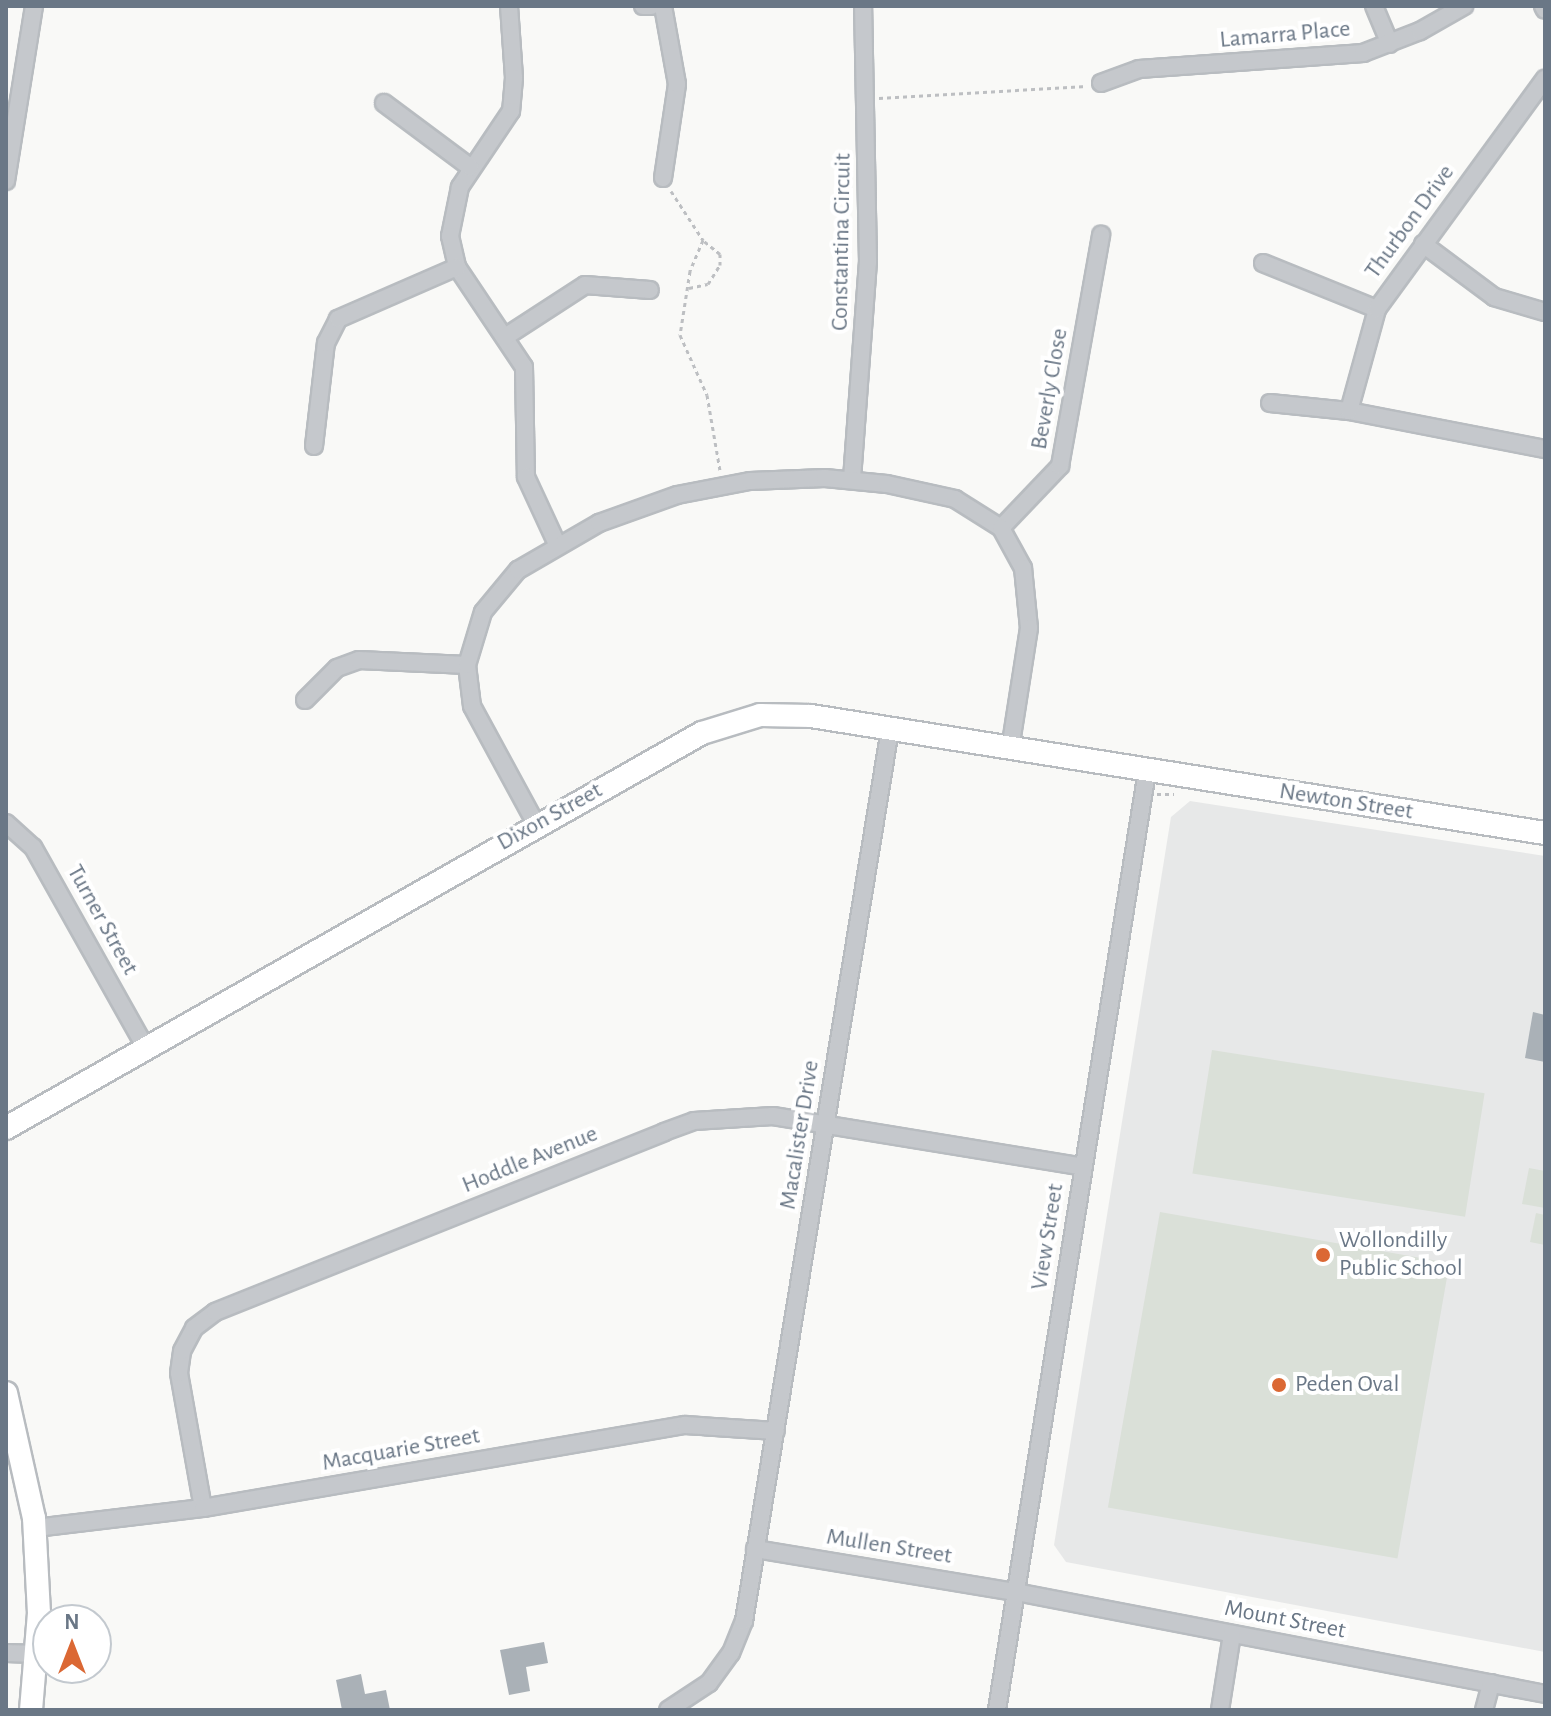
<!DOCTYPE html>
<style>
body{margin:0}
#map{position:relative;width:1551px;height:1716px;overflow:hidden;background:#f9f9f7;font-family:"Alegreya Sans",sans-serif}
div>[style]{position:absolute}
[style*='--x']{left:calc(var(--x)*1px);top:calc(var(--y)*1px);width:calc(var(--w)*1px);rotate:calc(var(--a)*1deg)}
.built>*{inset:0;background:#e7e8e8}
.green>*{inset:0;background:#dae0d8;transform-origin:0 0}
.building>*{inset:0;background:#aab1b7}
.path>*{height:3px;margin-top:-1.5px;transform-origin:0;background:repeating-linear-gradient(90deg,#bdbfc2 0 4px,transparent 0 8px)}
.roads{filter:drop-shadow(2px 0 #b8bcc0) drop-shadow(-2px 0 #b8bcc0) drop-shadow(0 2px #b8bcc0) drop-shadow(0 -2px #b8bcc0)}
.street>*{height:16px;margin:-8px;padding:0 8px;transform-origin:8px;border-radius:8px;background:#c5c8cc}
.secondary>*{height:22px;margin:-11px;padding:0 11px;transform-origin:11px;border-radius:11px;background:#fff}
.dots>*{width:22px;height:22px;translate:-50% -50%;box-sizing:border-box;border:4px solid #fff;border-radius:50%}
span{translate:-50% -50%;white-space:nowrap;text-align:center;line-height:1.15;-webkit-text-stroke:8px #fff;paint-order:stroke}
.street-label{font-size:24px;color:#6a7786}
.poi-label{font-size:24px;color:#6a7786}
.left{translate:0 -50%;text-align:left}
.frame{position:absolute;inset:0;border:8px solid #6a7786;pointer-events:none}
.north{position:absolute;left:32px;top:1604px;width:80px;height:80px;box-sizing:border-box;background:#fff;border:2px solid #c3c9cf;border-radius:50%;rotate:0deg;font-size:22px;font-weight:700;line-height:32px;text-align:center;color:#6a7786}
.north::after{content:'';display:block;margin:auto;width:28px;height:36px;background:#db6834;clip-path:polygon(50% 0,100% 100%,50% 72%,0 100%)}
</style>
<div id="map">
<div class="built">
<i style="clip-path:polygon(1190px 801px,1545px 856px,1545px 1652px,1066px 1562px,1054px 1545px,1171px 817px)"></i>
</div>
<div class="green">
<i style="left:1212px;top:1050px;width:276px;height:125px;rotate:9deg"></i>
<i style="clip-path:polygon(1529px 1168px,1545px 1171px,1545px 1208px,1522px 1204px)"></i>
<i style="left:1160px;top:1212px;width:294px;height:300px;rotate:10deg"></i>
<i style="clip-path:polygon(1536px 1213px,1545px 1215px,1545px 1245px,1530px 1242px)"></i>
</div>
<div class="building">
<i style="clip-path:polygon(1533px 1012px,1545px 1015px,1545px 1062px,1525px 1058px)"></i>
<i style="clip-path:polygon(544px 1642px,548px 1663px,526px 1667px,530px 1691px,509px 1695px,500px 1650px)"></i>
<i style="clip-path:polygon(361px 1674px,365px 1694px,386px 1690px,390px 1710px,342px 1710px,336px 1680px)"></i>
</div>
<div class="path">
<i style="--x:879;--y:98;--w:208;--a:-3.3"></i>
<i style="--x:671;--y:191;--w:59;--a:56.9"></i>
<i style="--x:703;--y:240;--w:34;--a:113"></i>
<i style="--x:690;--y:271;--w:65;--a:98.9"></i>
<i style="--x:680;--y:335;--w:66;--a:65.8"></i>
<i style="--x:707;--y:395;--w:76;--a:80.2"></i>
<i style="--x:689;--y:288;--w:19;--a:-12"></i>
<i style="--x:708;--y:284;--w:22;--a:-58"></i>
<i style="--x:720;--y:265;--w:11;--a:-90"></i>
<i style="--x:720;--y:254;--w:22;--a:-141"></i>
<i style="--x:1157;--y:794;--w:17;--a:0"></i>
</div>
<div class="roads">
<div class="street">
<i style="--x:509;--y:6;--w:72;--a:86"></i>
<i style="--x:514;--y:78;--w:33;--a:95"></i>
<i style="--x:511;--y:111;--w:92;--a:123.9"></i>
<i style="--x:460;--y:187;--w:50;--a:101.5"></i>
<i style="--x:450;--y:236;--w:32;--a:77"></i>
<i style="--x:457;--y:267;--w:120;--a:56.2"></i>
<i style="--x:524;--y:367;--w:110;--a:89"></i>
<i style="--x:526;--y:477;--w:74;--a:65.2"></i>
<i style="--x:643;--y:6;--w:8;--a:0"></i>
<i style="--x:1374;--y:6;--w:41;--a:67.2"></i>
<i style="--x:1543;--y:6;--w:4;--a:63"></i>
<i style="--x:1101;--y:83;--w:40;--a:-20.2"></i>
<i style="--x:1139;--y:69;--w:225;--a:-4.1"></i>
<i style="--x:1363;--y:53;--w:61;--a:-21.1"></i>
<i style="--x:1420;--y:31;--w:51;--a:-29.6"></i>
<i style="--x:384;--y:103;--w:107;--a:36.7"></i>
<i style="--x:663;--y:178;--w:95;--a:-81.5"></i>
<i style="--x:677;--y:84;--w:79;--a:-100.2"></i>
<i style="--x:6;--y:181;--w:177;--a:-80.9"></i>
<i style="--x:1423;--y:244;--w:89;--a:36.7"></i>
<i style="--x:1494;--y:297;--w:53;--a:16.4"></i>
<i style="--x:1263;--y:263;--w:123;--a:22"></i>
<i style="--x:505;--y:337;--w:95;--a:-33"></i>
<i style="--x:585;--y:285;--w:65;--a:4.4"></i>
<i style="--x:1270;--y:403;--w:79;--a:5.8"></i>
<i style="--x:1349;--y:411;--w:200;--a:11"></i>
<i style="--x:1349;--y:411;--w:106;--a:-74.6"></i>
<i style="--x:1377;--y:309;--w:285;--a:-53.9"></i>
<i style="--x:314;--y:446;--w:104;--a:-83.4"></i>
<i style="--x:326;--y:343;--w:27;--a:-63"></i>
<i style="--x:338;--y:319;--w:130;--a:-23.6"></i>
<i style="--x:852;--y:479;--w:218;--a:-85.8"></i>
<i style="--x:868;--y:262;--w:256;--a:-91.1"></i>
<i style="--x:1001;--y:528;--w:86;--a:-46.4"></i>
<i style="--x:1060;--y:466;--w:235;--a:-79.9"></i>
<i style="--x:305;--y:700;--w:45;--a:-45"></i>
<i style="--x:337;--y:668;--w:23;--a:-20"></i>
<i style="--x:359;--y:660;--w:108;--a:2.7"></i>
<i style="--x:6;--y:823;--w:36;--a:42"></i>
<i style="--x:33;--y:847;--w:231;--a:60.7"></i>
<i style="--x:536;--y:824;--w:134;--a:-118.5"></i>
<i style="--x:472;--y:706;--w:41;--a:-97"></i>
<i style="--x:467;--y:665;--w:55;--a:-73.2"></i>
<i style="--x:483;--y:612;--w:55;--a:-50.2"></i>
<i style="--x:518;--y:570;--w:94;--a:-30.1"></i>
<i style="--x:599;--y:523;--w:83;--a:-19.7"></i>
<i style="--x:677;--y:495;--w:74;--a:-10.9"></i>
<i style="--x:750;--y:481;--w:75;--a:-2.3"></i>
<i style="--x:825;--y:478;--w:62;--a:5.5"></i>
<i style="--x:887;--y:484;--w:70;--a:12.4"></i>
<i style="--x:955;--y:499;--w:54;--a:32.2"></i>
<i style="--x:1001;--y:528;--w:46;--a:61.2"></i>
<i style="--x:1023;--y:568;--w:60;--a:84.3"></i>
<i style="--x:1029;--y:628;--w:122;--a:98.9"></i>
<i style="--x:203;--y:1508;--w:137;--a:-100.1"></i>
<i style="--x:179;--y:1373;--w:22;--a:-82"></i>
<i style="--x:182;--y:1351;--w:26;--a:-62"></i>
<i style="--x:194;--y:1328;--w:26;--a:-37"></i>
<i style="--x:215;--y:1312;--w:484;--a:-21.8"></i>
<i style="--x:664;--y:1132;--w:32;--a:-20"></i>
<i style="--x:694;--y:1121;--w:79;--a:-3.6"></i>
<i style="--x:773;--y:1116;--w:315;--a:9.3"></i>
<i style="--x:35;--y:1528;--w:169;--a:-6.8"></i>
<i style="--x:203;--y:1508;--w:489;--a:-9.8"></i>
<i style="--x:685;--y:1425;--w:91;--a:3.8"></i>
<i style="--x:755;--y:1549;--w:265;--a:9.4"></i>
<i style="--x:1016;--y:1592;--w:539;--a:10.91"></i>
<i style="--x:6;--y:1653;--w:31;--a:2"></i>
<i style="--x:668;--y:1710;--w:49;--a:-33.4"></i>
<i style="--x:709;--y:1683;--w:37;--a:-54"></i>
<i style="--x:731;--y:1653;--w:35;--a:-68"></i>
<i style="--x:744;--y:1621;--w:904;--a:-80.7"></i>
<i style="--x:997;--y:1710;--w:951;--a:-80.92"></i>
<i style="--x:1220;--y:1710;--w:77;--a:-81"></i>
<i style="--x:1484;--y:1710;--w:28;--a:-75"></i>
</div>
<div class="secondary">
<i style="--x:6;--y:1128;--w:800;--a:-29.58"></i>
<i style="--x:702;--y:733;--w:61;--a:-17.2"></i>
<i style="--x:760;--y:715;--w:51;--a:1.1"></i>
<i style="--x:811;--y:716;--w:743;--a:9.06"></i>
<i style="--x:6;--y:1393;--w:128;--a:77.4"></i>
<i style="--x:34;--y:1518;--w:95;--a:87"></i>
<i style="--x:39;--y:1613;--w:97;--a:94.7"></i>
</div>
</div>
<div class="dots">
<i style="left:1323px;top:1255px;background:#db6834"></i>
<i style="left:1279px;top:1385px;background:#db6834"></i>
</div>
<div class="street-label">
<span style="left:1285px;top:35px;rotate:-5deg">Lamarra Place</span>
<span style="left:1410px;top:222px;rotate:-54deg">Thurbon Drive</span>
<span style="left:842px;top:242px;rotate:-89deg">Constantina Circuit</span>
<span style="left:1050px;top:389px;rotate:-80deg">Beverly Close</span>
<span style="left:1346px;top:802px;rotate:9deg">Newton Street</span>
<span style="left:550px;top:817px;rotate:-29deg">Dixon Street</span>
<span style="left:102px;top:920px;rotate:61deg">Turner Street</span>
<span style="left:800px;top:1135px;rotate:-81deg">Macalister Drive</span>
<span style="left:530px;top:1160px;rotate:-22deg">Hoddle Avenue</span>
<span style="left:1048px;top:1237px;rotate:-81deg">View Street</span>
<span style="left:401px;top:1450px;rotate:-10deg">Macquarie Street</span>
<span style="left:889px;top:1547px;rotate:9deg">Mullen Street</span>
<span style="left:1285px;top:1620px;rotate:11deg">Mount Street</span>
</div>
<div class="poi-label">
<span class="left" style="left:1339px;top:1255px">Wollondilly<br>Public School</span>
<span class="left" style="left:1295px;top:1385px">Peden Oval</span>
</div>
<div class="frame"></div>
<div class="north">N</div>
</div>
